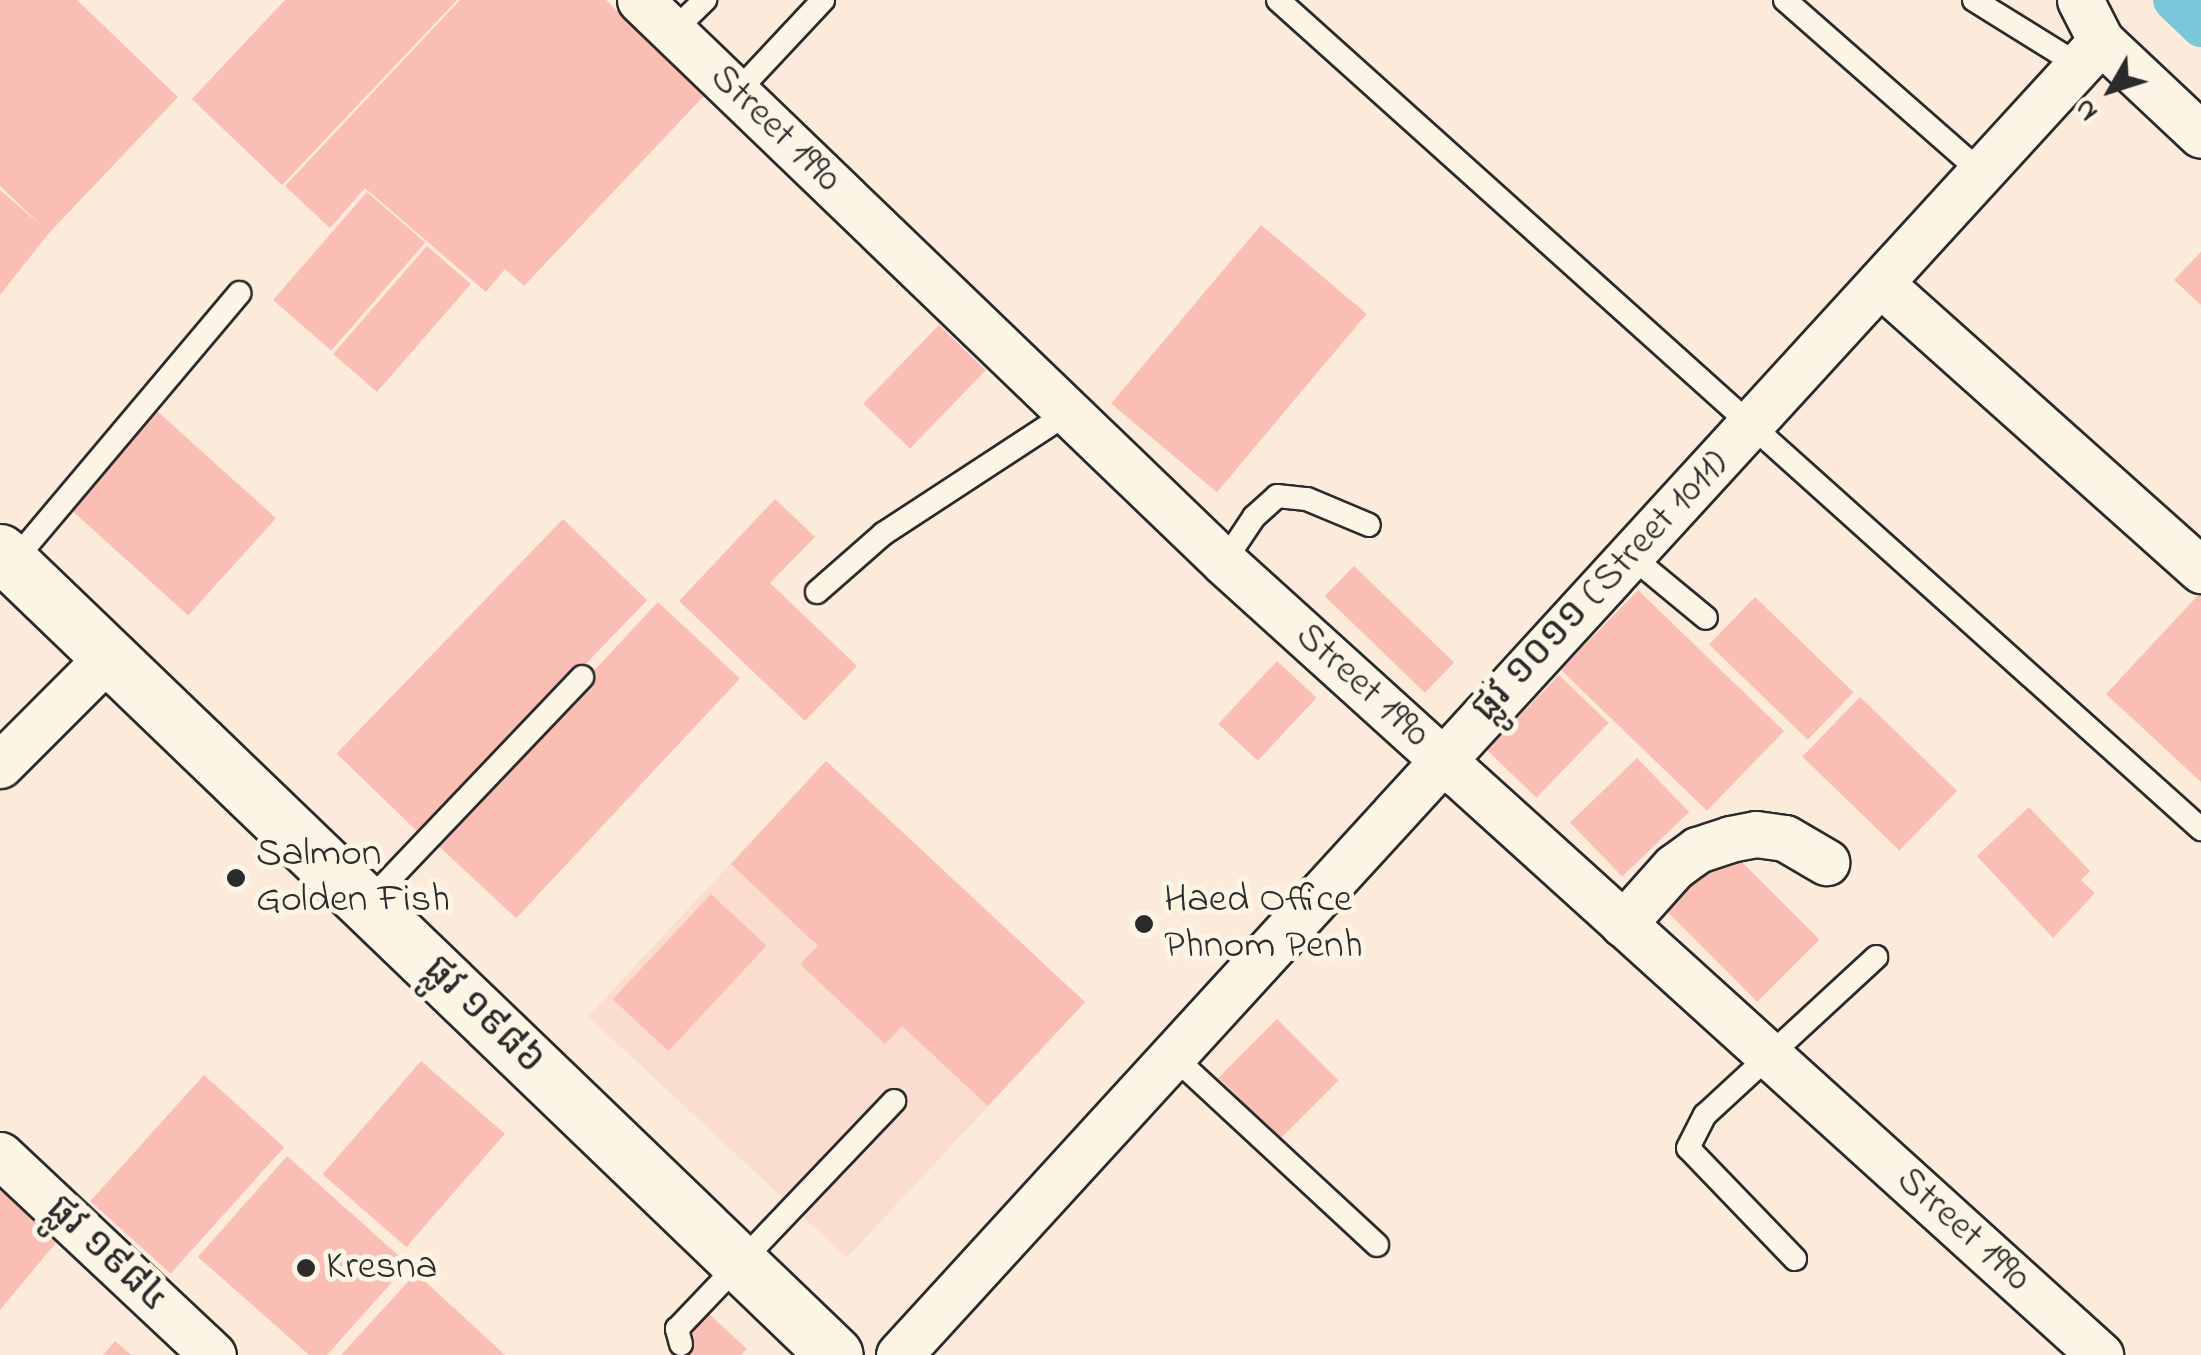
<!DOCTYPE html>
<meta charset="utf-8">
<style>
body{margin:0}
#map{position:relative;width:2201px;height:1355px;overflow:hidden;background:#fceadb;font-family:"Indie Flower","Noto Sans Khmer",sans-serif}
div>[style]{position:absolute}
[style*='--x']{left:calc(var(--x)*1px);top:calc(var(--y)*1px);width:calc(var(--w)*1px);rotate:calc(var(--a)*1deg)}
.built>*{inset:0;background:#fbddd0;transform-origin:0 0}
.canal>*{height:40px;margin:-20px;padding:0 20px;transform-origin:20px;border-radius:20px;background:#7bc7da}
.building>*{inset:0;background:#fabeb5;transform-origin:0 0}
.roads{filter:drop-shadow(2px 0 #2b2b2b) drop-shadow(-2px 0 #2b2b2b) drop-shadow(0 2px #2b2b2b) drop-shadow(0 -2px #2b2b2b)}
.service>*{height:22px;margin:-11px;padding:0 11px;transform-origin:11px;border-radius:11px;background:#fcf5e5}
.minor>*{height:45px;margin:-22.5px;padding:0 22.5px;transform-origin:22.5px;border-radius:22.5px;background:#fcf5e5}
.secondary>*{height:55px;margin:-27.5px;padding:0 27.5px;transform-origin:27.5px;border-radius:27.5px;background:#fcf5e5}
.dots>*{width:28px;height:28px;translate:-50% -50%;box-sizing:border-box;border:5px solid #fcf5e5;border-radius:50%}
span{translate:-50% -50%;white-space:nowrap;text-align:center;line-height:1.15;-webkit-text-stroke:10px #fcf5e5;paint-order:stroke}
.street-label{font-size:40px;color:#2b2b2b}
.poi-label{font-size:40px;color:#2b2b2b}
.left{translate:0 -50%;text-align:left}
.north{position:absolute;left:2061px;top:40px;width:100px;height:100px;-webkit-text-stroke:8px #fcf5e5;paint-order:stroke;rotate:231deg;font-size:28px;font-weight:700;line-height:40px;text-align:center;color:#2b2b2b}
.north::after{content:'';display:block;margin:auto;width:35px;height:45px;background:#2b2b2b;clip-path:polygon(50% 0,100% 100%,50% 72%,0 100%)}
</style>
<div id="map">
<div class="built">
<i style="left:826px;top:761px;width:354px;height:349px;rotate:43deg"></i>
</div>
<div class="canal">
<i style="--x:2173;--y:0;--w:39;--a:44"></i>
</div>
<div class="building">
<i style="clip-path:polygon(0 0,77px 0,178px 97px,49px 233px,0 295px,0 190px,44px 228px,0 186px)"></i>
<i style="clip-path:polygon(285px 0,457px 0,282px 185px,192px 99px)"></i>
<i style="clip-path:polygon(460px 0,606px 0,704px 96px,524px 286px,505px 269px,486px 292px,365px 188px,330px 228px,285px 186px)"></i>
<i style="left:367px;top:192px;width:77px;height:143px;rotate:41deg"></i>
<i style="left:1261px;top:225px;width:138px;height:233px;rotate:40deg"></i>
<i style="left:427px;top:246px;width:58px;height:143px;rotate:41deg"></i>
<i style="clip-path:polygon(2201px 252px,2201px 305px,2174px 280px)"></i>
<i style="left:939px;top:325px;width:65px;height:109px;rotate:44deg"></i>
<i style="left:157px;top:411px;width:160px;height:131px;rotate:42deg"></i>
<i style="clip-path:polygon(775px 499px,815px 537px,770px 583px,857px 666px,805px 721px,679px 601px)"></i>
<i style="left:563px;top:519px;width:117px;height:326px;rotate:44deg"></i>
<i style="left:1354px;top:566px;width:139px;height:42px;rotate:44deg"></i>
<i style="left:1638px;top:590px;width:203px;height:111px;rotate:44deg"></i>
<i style="clip-path:polygon(2201px 592px,2201px 782px,2106px 694px)"></i>
<i style="left:1755px;top:597px;width:137px;height:66px;rotate:44deg"></i>
<i style="left:658px;top:602px;width:112px;height:328px;rotate:43deg"></i>
<i style="left:1277px;top:661px;width:54px;height:86px;rotate:43deg"></i>
<i style="left:1559px;top:675px;width:69px;height:104px;rotate:44deg"></i>
<i style="left:1860px;top:697px;width:135px;height:83px;rotate:44deg"></i>
<i style="left:1637px;top:758px;width:75px;height:93px;rotate:46deg"></i>
<i style="clip-path:polygon(826px 761px,1085px 1002px,988px 1106px,902px 1026px,885px 1044px,800px 964px,818px 946px,731px 864px)"></i>
<i style="clip-path:polygon(2029px 807px,2090px 871px,2081px 880px,2095px 893px,2053px 938px,1977px 856px)"></i>
<i style="left:1729px;top:849px;width:128px;height:88px;rotate:45deg"></i>
<i style="left:711px;top:894px;width:76px;height:144px;rotate:43deg"></i>
<i style="left:1277px;top:1019px;width:87px;height:83px;rotate:45deg"></i>
<i style="left:421px;top:1061px;width:111px;height:150px;rotate:41deg"></i>
<i style="left:204px;top:1075px;width:108px;height:170px;rotate:42deg"></i>
<i style="clip-path:polygon(287px 1156px,408px 1264px,327px 1355px,309px 1355px,198px 1257px)"></i>
<i style="clip-path:polygon(0 1189px,59px 1239px,0 1310px)"></i>
<i style="clip-path:polygon(416px 1273px,505px 1355px,341px 1355px)"></i>
<i style="clip-path:polygon(708px 1313px,747px 1349px,741px 1355px,670px 1355px)"></i>
<i style="clip-path:polygon(115px 1341px,131px 1355px,103px 1355px)"></i>
</div>
<div class="roads">
<div class="service">
<i style="--x:1278;--y:0;--w:1241;--a:41.93"></i>
<i style="--x:1785;--y:0;--w:261;--a:41.3"></i>
<i style="--x:1974;--y:0;--w:123;--a:31.8"></i>
<i style="--x:673;--y:31;--w:45;--a:-44.1"></i>
<i style="--x:737;--y:92;--w:126;--a:-46.9"></i>
<i style="--x:1631;--y:556;--w:97;--a:39.6"></i>
<i style="--x:1224;--y:562;--w:54;--a:-56.3"></i>
<i style="--x:1254;--y:517;--w:31;--a:-42"></i>
<i style="--x:1277;--y:496;--w:30;--a:6"></i>
<i style="--x:1307;--y:499;--w:67;--a:22.8"></i>
<i style="--x:12;--y:563;--w:353;--a:-49.9"></i>
<i style="--x:817;--y:592;--w:88;--a:-41.3"></i>
<i style="--x:883;--y:534;--w:221;--a:-33.2"></i>
<i style="--x:367;--y:903;--w:312;--a:-46.4"></i>
<i style="--x:1173;--y:1056;--w:278;--a:42.8"></i>
<i style="--x:1795;--y:1259;--w:154;--a:-133.9"></i>
<i style="--x:1688;--y:1148;--w:37;--a:-63"></i>
<i style="--x:1705;--y:1115;--w:233;--a:-42.7"></i>
<i style="--x:681;--y:1344;--w:16;--a:-105"></i>
<i style="--x:677;--y:1329;--w:315;--a:-46.4"></i>
</div>
<div class="minor">
<i style="--x:640;--y:0;--w:810;--a:43.9"></i>
<i style="--x:1224;--y:562;--w:1182;--a:42.15"></i>
<i style="--x:2080;--y:0;--w:46;--a:62.9"></i>
<i style="--x:2101;--y:41;--w:137;--a:43.2"></i>
<i style="--x:1880;--y:283;--w:431;--a:41.8"></i>
<i style="--x:0;--y:765;--w:154;--a:-45"></i>
<i style="--x:1623;--y:924;--w:76;--a:-48.2"></i>
<i style="--x:1674;--y:867;--w:29;--a:-36"></i>
<i style="--x:1697;--y:850;--w:35;--a:-18"></i>
<i style="--x:1730;--y:839;--w:26;--a:-11"></i>
<i style="--x:1756;--y:834;--w:29;--a:8"></i>
<i style="--x:1785;--y:838;--w:48;--a:30.3"></i>
<i style="--x:0;--y:1155;--w:292;--a:43.2"></i>
<i style="--x:899;--y:1355;--w:1781;--a:-47.55"></i>
</div>
<div class="secondary">
<i style="--x:0;--y:552;--w:1158;--a:43.88"></i>
</div>
</div>
<div class="dots">
<i style="left:236px;top:878px;background:#2b2b2b"></i>
<i style="left:1144px;top:924px;background:#2b2b2b"></i>
<i style="left:306px;top:1268px;background:#2b2b2b"></i>
</div>
<div class="street-label">
<span style="left:775px;top:129px;rotate:44deg">Street 1990</span>
<span style="left:1601px;top:587px;rotate:-47deg">ផ្លូវ ១០១១ (Street 1011)</span>
<span style="left:1362px;top:686px;rotate:42deg">Street 1990</span>
<span style="left:483px;top:1016px;rotate:44deg">ផ្លូវ ១៩៨៦</span>
<span style="left:1963px;top:1230px;rotate:42deg">Street 1990</span>
<span style="left:106px;top:1255px;rotate:43deg">ផ្លូវ ១៩៨៤</span>
</div>
<div class="poi-label">
<span class="left" style="left:256px;top:878px">Salmon<br>Golden Fish</span>
<span class="left" style="left:1164px;top:924px">Haed Office<br>Phnom Penh</span>
<span class="left" style="left:326px;top:1268px">Kresna</span>
</div>
<div class="north">N</div>
</div>
